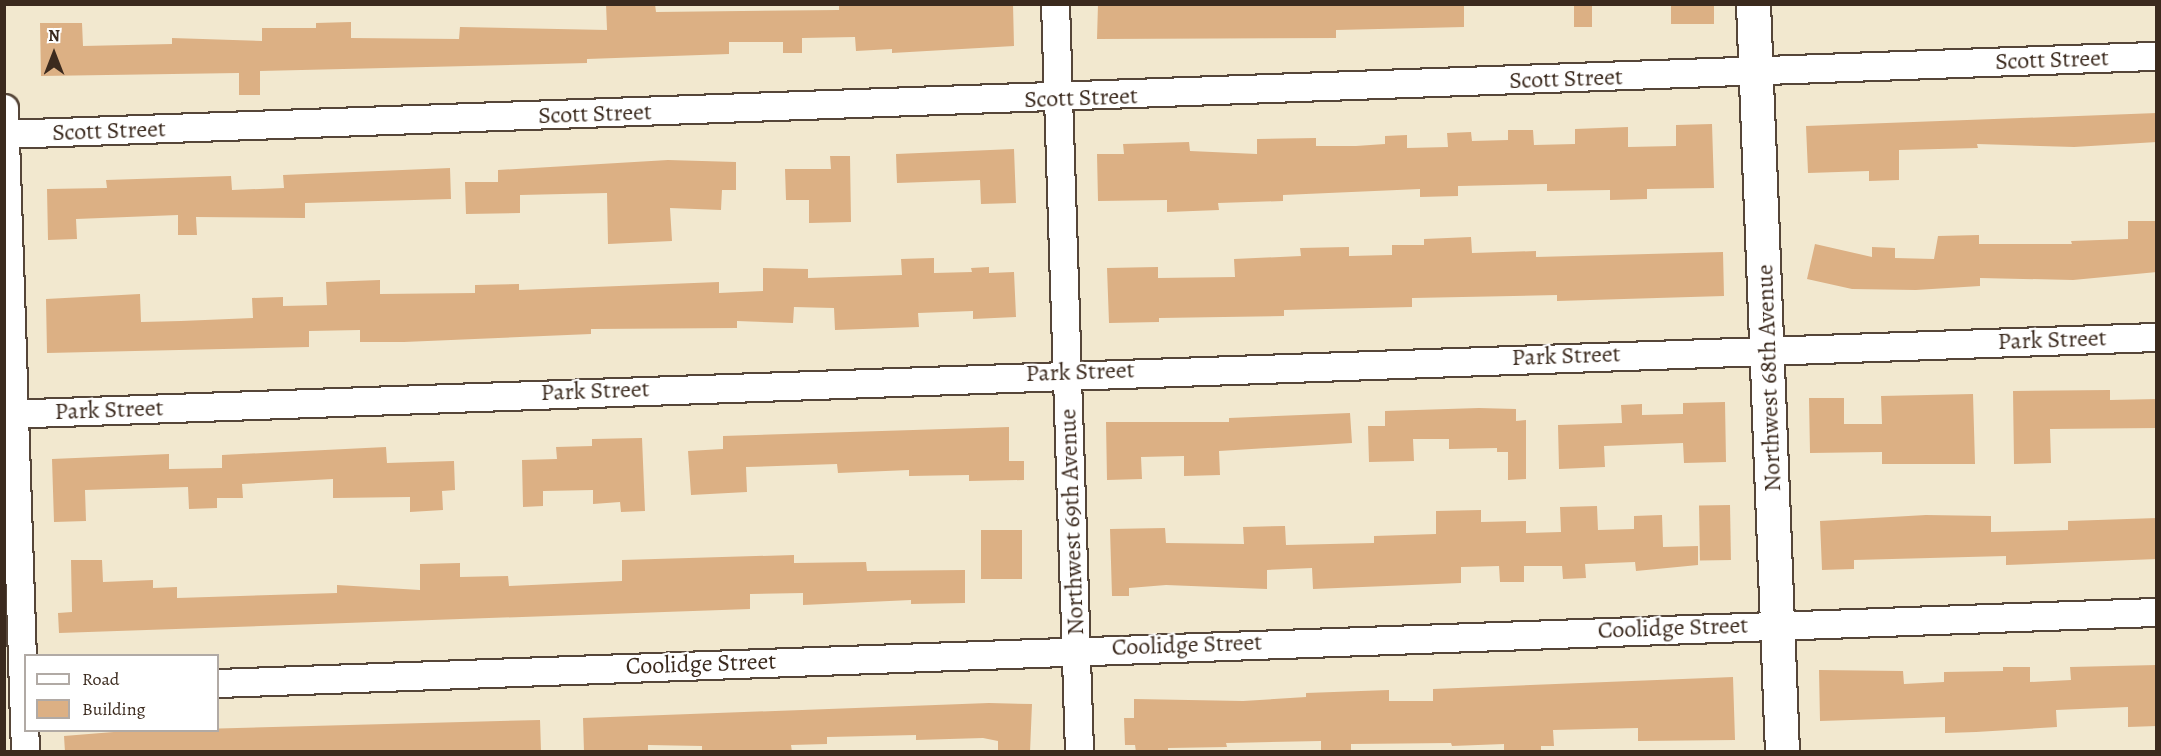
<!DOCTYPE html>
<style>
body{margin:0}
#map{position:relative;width:2161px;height:756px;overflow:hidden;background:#f2e8cf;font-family:Alegreya,serif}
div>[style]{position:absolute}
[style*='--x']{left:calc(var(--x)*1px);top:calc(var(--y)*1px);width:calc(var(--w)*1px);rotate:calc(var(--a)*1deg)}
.building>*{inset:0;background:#dcb084;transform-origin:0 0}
.roads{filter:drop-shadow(2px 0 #564639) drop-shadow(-2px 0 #564639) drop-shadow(0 2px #564639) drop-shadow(0 -2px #564639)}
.street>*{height:27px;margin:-13.5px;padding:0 13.5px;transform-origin:13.5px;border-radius:13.5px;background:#fff}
.secondary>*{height:33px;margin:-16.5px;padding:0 16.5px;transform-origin:16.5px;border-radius:16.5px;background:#fff}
span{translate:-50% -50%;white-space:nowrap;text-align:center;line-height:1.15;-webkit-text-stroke:4.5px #fff;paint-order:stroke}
.street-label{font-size:24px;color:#3b2a1e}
.frame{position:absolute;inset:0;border:6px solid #3b2a1e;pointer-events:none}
.legend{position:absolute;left:24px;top:654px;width:195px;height:78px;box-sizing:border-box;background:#fff;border:2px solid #b1aaa5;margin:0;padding:8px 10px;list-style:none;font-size:18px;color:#3b2a1e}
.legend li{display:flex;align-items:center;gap:12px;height:30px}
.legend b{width:30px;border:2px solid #b1aaa5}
.north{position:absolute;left:24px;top:24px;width:60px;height:60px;-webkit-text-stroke:4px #fff;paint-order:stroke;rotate:0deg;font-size:16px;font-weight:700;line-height:24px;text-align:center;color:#3b2a1e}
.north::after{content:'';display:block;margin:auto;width:21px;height:27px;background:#3b2a1e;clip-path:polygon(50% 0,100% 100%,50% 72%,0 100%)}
</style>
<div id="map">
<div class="building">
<i style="clip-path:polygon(606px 4px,655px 4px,656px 12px,839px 10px,839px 4px,1013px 4px,1014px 46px,892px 53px,892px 49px,856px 51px,855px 37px,802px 38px,802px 53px,783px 53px,783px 42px,729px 42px,729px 54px,587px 59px,587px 63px,260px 71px,260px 95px,239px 95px,239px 73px,41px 76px,40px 23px,82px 23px,83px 46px,172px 44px,172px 38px,262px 41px,262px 28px,316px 28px,316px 23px,351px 22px,351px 38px,459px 39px,460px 27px,607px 30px)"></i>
<i style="clip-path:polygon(1098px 4px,1464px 4px,1464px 27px,1336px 30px,1336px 38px,1097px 39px)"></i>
<i style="left:1574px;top:4px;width:18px;height:23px"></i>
<i style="left:1671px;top:4px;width:43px;height:20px"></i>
<i style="clip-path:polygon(2157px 113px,2157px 142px,2074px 147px,1977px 144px,1978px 148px,1899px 150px,1899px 180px,1869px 181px,1869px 171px,1808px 173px,1806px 126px)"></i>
<i style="clip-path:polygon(1712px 124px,1714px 188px,1647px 189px,1647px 199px,1610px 200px,1610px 190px,1547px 191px,1547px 184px,1458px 186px,1458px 196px,1420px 197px,1420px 189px,1283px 195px,1283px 201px,1218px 203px,1219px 210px,1167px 212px,1167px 200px,1098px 201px,1097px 154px,1124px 154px,1123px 144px,1189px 142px,1190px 151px,1257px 154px,1257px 139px,1316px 138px,1316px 146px,1356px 146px,1385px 144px,1385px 136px,1407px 135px,1407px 148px,1448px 147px,1447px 133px,1471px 132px,1472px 141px,1508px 140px,1508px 130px,1533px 130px,1534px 145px,1575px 144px,1575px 129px,1628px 127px,1628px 147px,1676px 146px,1676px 125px)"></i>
<i style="clip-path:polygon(1014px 149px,1016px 203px,981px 204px,980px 180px,897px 183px,896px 154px)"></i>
<i style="clip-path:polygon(830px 156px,850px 156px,851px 222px,809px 223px,809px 200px,786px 200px,785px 169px,831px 169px)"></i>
<i style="clip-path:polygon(668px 160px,736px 162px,736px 190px,722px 190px,721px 210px,670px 208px,672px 241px,608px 244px,607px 193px,520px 195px,520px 213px,466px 214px,465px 182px,498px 182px,498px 170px)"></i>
<i style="clip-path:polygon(450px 168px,451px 199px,305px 203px,305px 218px,196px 217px,197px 235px,178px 235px,178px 215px,76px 219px,77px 239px,48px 240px,47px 189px,107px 188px,106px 180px,231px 176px,232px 190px,284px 188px,283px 175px)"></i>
<i style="clip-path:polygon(2128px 221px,2157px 221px,2157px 272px,2073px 280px,1980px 278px,1980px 286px,1916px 290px,1852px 289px,1807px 279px,1815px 244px,1872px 257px,1872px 247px,1895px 248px,1895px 258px,1934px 259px,1938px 236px,1979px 235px,1979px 244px,2072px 244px,2071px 241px,2128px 239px)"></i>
<i style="clip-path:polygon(1471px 237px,1472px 253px,1536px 251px,1536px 257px,1723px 252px,1724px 296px,1557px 301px,1557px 295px,1412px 298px,1412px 307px,1284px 310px,1284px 316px,1159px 318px,1159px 322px,1109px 323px,1107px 268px,1158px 267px,1158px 278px,1235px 277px,1234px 259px,1301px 256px,1300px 248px,1349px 247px,1349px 256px,1392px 255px,1392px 245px,1424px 245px,1424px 239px)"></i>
<i style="clip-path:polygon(934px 258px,934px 273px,972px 272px,971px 268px,989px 267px,989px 273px,1014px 272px,1016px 317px,973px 319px,973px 311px,918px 313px,919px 327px,835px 330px,834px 308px,794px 307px,793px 323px,737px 321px,737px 328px,591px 329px,591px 334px,404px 342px,360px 342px,360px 330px,309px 331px,309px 347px,47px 353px,46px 299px,140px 294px,141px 322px,181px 321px,253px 318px,252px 298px,283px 297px,283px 306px,327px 305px,326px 282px,380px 280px,380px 294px,475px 293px,475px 285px,519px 284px,519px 290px,719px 282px,719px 293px,763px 291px,763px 268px,808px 269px,808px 278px,902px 275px,901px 259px)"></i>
<i style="clip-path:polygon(2110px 390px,2110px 400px,2157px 399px,2157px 428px,2050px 429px,2051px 463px,2014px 464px,2013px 391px)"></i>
<i style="clip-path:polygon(1973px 394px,1975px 464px,1882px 464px,1882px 452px,1810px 453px,1809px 398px,1844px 398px,1844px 424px,1882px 424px,1881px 396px)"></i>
<i style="clip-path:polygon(1725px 402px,1726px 462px,1684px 463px,1683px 443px,1604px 446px,1605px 467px,1559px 469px,1558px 425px,1622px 423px,1621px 405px,1642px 404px,1642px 415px,1683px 414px,1683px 403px)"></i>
<i style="clip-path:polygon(1479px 408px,1516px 409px,1516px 421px,1526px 420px,1526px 479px,1508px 480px,1508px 452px,1497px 452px,1497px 448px,1449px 449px,1449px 439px,1413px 439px,1414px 461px,1369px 462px,1368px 426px,1385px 426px,1385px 411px)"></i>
<i style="clip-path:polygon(1350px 413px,1352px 443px,1219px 451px,1220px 475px,1184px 476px,1184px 456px,1141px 457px,1142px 479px,1107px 480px,1106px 422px,1229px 422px,1229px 418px)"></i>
<i style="clip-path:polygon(1009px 427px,1009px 461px,1024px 461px,1024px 480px,969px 481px,969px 475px,909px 476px,909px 470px,838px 473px,837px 464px,746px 467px,747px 492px,691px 495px,688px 451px,723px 449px,723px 436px)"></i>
<i style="clip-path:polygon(642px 438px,645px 511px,621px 512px,620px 502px,593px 504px,593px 490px,543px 491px,543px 506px,523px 507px,522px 460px,557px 459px,556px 447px,592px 446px,592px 439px)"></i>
<i style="clip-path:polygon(386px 447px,387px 463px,454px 461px,455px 490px,442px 491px,443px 510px,410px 512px,410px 497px,333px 498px,333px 479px,242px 484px,243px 498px,217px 498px,217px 508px,189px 509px,188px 487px,85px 490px,86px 521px,54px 522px,52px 459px,169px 454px,169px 469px,222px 468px,222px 455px)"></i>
<i style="left:1730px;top:505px;width:55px;height:31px;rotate:89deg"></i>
<i style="clip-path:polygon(1597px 506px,1598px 530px,1634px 529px,1634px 516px,1662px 515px,1663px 547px,1698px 546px,1698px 565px,1636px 571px,1635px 562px,1585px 564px,1586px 578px,1563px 579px,1562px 566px,1524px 566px,1524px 582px,1500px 582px,1499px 566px,1461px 567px,1461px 583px,1313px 589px,1312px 568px,1267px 570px,1267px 589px,1166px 585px,1129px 588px,1129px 596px,1112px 596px,1110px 529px,1165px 528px,1166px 543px,1244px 544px,1243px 527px,1285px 526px,1286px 545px,1374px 543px,1374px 536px,1436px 534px,1436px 511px,1481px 510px,1481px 522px,1526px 521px,1526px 533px,1561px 532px,1560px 507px)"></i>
<i style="clip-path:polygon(1926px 515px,1991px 516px,1991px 532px,2068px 530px,2068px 521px,2157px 518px,2157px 559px,2006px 565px,2006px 556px,1854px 560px,1854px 569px,1822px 570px,1820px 521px)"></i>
<i style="left:981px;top:530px;width:41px;height:49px"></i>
<i style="clip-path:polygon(794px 555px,794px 563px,866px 562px,867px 571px,965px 570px,965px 603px,911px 604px,911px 600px,803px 605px,803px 593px,750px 594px,750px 609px,59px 633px,58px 613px,72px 612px,71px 560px,102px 560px,103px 582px,153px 580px,153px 588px,177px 587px,177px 598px,337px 593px,337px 585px,420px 590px,420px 564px,460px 563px,460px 577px,508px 576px,509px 586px,622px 581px,622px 560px)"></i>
<i style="clip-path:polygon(2157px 665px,2157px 726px,2128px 727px,2128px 707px,2056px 710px,2057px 727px,1976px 732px,1945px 733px,1945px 717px,1820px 721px,1819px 670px,1903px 671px,1904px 684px,1944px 682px,1944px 672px,2003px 671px,2003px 667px,2030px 667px,2030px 682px,2071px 680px,2070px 667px)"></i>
<i style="clip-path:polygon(1733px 677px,1735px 740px,1638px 741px,1638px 728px,1553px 730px,1554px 746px,1541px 746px,1541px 752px,1504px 752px,1504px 744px,1452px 746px,1451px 743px,1351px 744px,1351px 750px,1321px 751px,1321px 741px,1226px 743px,1227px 747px,1168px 748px,1168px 752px,1136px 752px,1135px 745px,1125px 745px,1124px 718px,1134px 718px,1134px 699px,1243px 701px,1306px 697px,1306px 693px,1389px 690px,1389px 701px,1433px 701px,1433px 689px)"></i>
<i style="clip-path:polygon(989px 703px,1032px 704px,1030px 752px,998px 752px,998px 741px,983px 738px,916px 740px,916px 735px,827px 737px,827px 744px,791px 745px,792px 752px,702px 752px,702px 746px,648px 745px,648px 752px,584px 752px,583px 718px)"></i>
<i style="clip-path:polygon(540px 720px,541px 752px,65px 752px,64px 736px,126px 731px)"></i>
</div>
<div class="roads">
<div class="street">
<i style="--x:1055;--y:4;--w:748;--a:88.16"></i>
<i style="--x:4;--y:108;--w:644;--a:88.13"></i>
<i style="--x:4;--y:134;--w:2153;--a:-2.08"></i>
<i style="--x:4;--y:414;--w:2153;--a:-2.05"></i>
<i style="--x:218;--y:683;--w:1939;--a:-2.1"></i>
</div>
<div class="secondary">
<i style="--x:1753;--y:4;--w:749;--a:87.78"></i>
</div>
</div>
<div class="street-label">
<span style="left:2052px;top:60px;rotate:-2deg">Scott Street</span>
<span style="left:1566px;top:79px;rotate:-2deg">Scott Street</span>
<span style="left:1081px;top:98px;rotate:-2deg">Scott Street</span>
<span style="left:595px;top:114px;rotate:-2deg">Scott Street</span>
<span style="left:109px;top:131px;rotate:-2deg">Scott Street</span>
<span style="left:2052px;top:340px;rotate:-2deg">Park Street</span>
<span style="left:1566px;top:356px;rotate:-2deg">Park Street</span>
<span style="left:1080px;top:372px;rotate:-2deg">Park Street</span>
<span style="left:1769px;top:378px;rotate:-92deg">Northwest 68th Avenue</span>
<span style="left:595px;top:391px;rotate:-2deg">Park Street</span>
<span style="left:109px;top:410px;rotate:-2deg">Park Street</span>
<span style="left:1072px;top:522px;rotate:-92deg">Northwest 69th Avenue</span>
<span style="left:1673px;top:628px;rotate:-2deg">Coolidge Street</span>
<span style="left:1187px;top:645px;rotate:-2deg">Coolidge Street</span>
<span style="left:701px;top:664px;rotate:-2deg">Coolidge Street</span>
</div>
<div class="frame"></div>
<ul class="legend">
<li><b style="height:8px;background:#fff"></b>Road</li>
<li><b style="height:16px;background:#dcb084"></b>Building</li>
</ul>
<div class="north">N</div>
</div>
